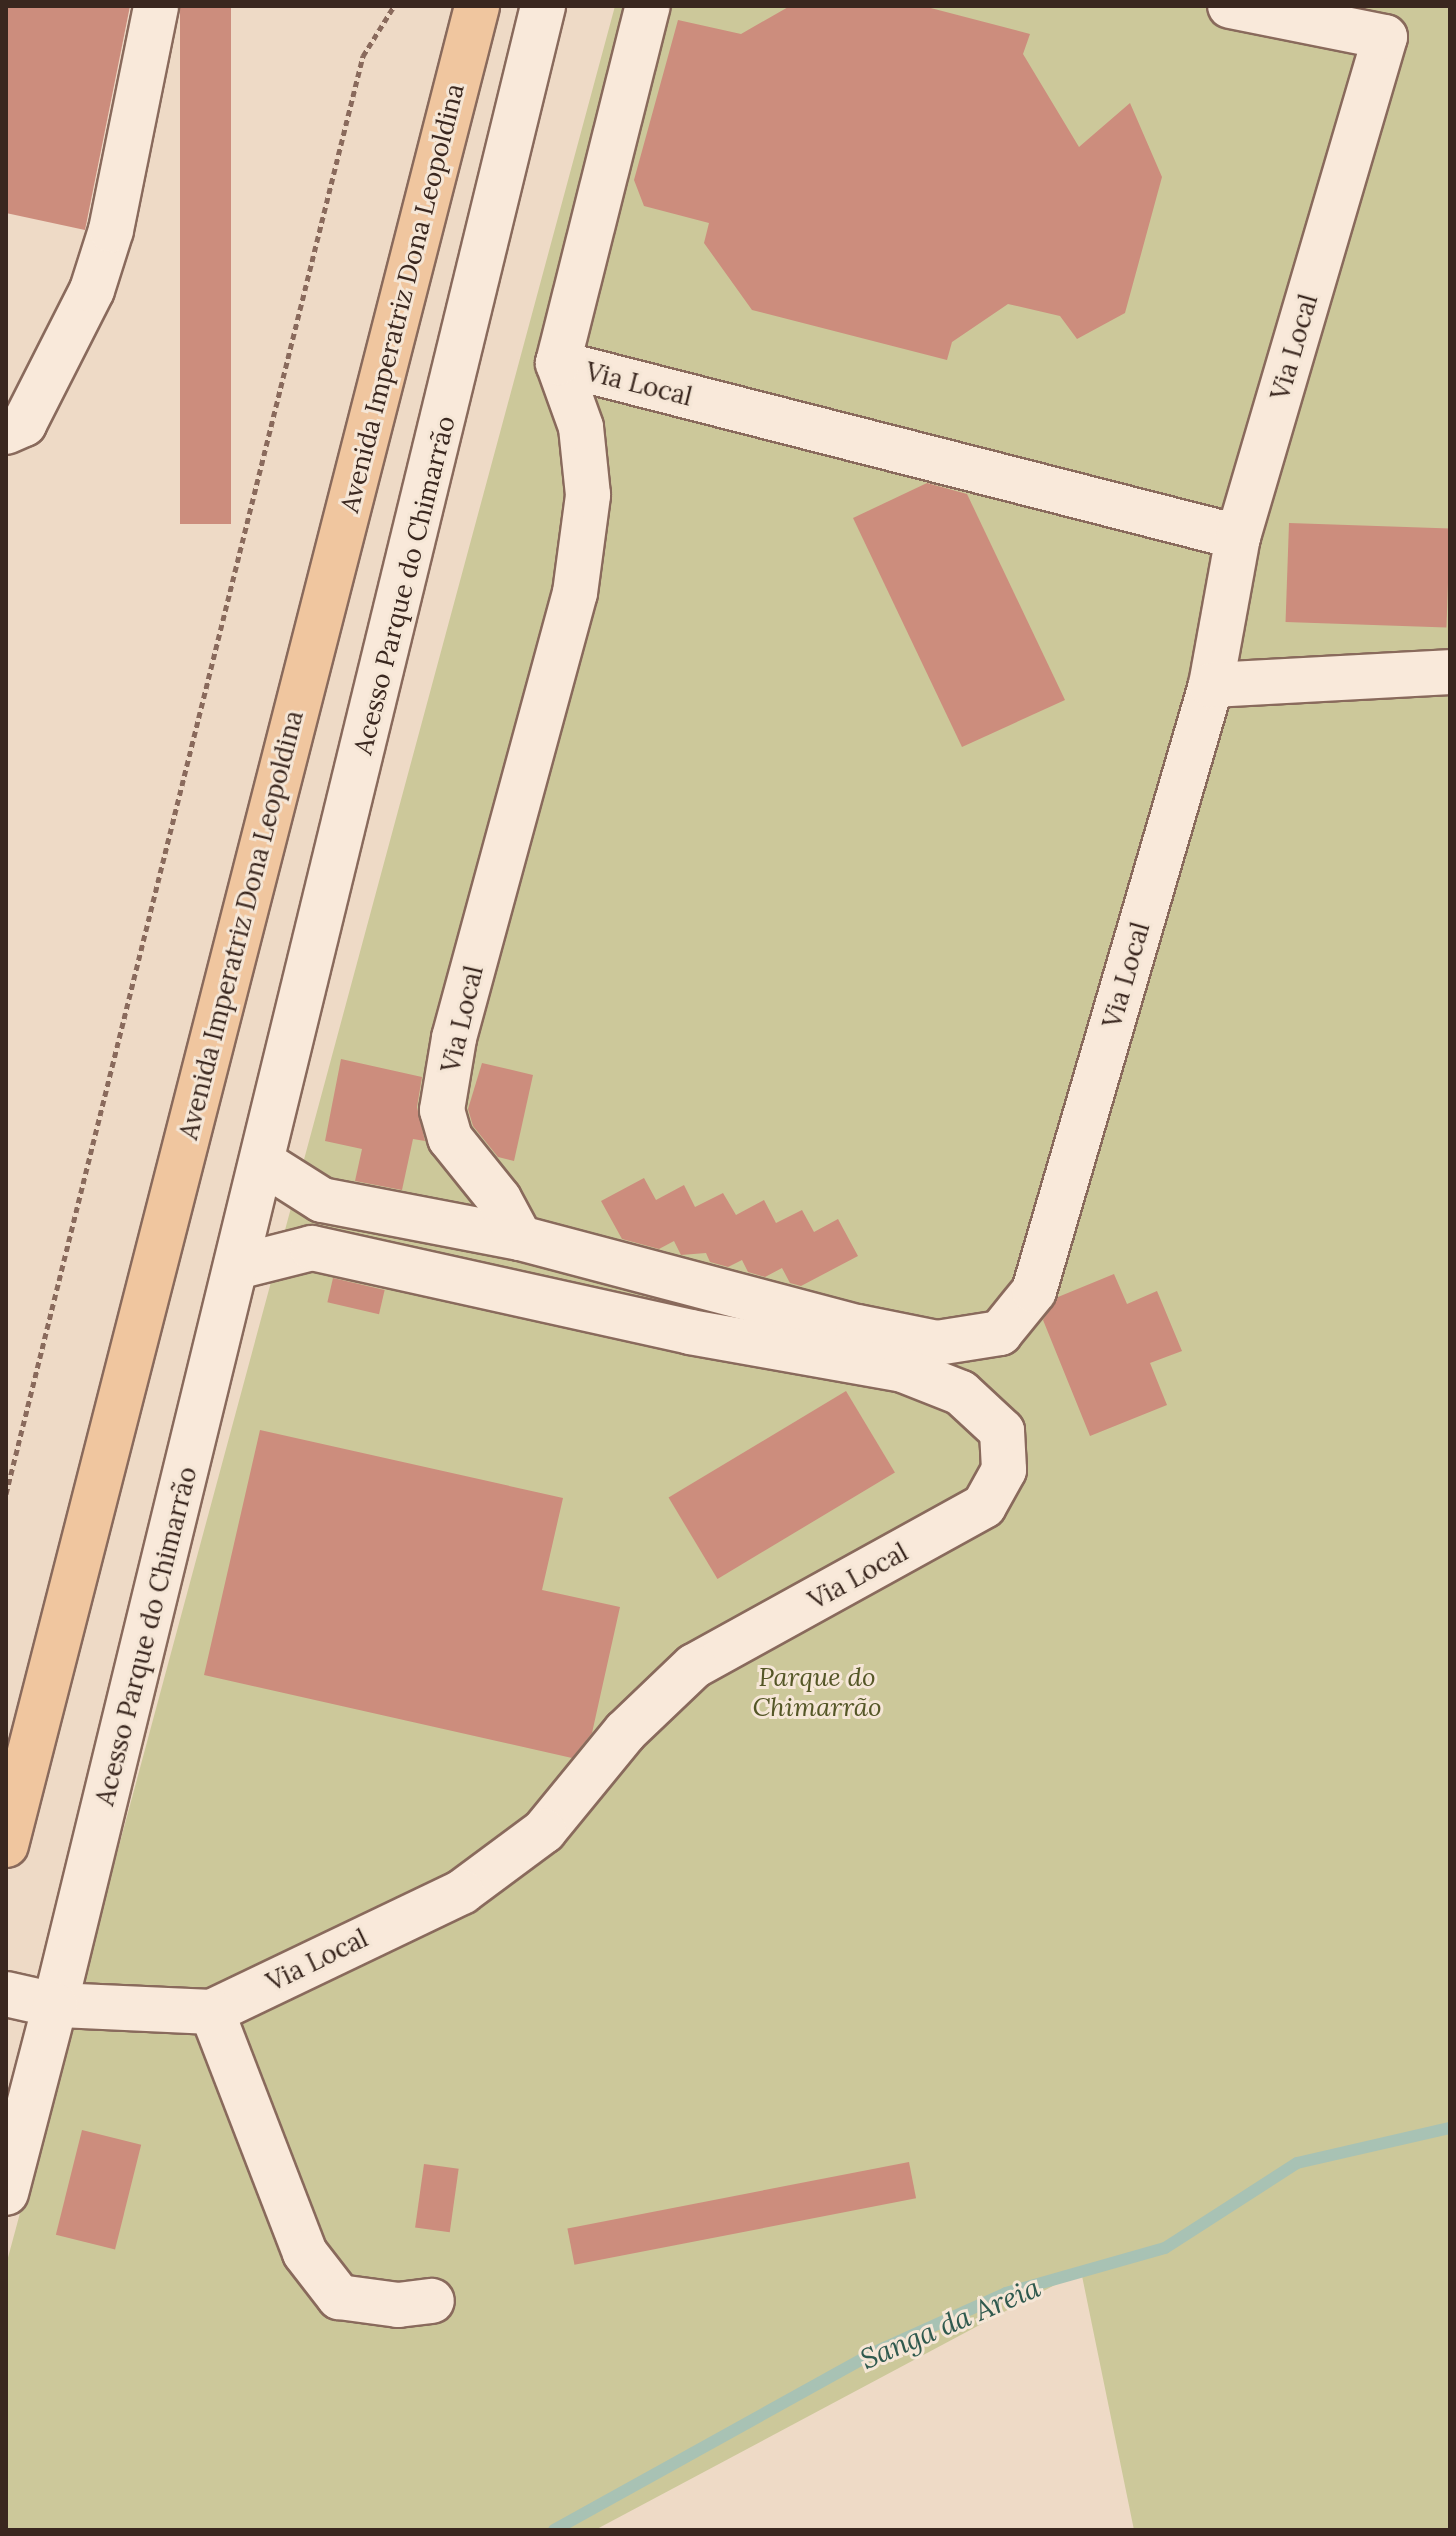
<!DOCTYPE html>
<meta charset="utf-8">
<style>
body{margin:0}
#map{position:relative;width:1456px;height:2536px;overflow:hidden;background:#eedac6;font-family:Lora,serif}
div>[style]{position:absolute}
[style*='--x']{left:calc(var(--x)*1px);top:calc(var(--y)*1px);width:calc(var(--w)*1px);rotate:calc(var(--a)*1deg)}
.green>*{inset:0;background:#ccc89a}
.stream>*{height:12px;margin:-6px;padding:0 6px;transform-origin:6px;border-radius:6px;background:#a8c2b4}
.building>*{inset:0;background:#cc8d7d;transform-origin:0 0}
.path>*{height:5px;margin-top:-2.5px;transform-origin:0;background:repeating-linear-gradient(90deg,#896a5c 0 6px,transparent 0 10px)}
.roads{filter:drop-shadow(2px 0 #896a5c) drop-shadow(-2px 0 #896a5c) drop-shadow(0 2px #896a5c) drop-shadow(0 -2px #896a5c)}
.minor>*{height:44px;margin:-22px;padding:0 22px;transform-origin:22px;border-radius:22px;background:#f9e9da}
.major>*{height:44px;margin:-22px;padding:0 22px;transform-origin:22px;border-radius:22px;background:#f0c69f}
span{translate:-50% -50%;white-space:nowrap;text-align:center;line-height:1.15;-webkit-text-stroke:6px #f5e6d6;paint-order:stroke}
.street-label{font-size:26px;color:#3a271f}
.park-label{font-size:26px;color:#545626;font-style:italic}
.water-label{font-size:28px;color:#2f594e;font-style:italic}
.frame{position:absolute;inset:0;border:8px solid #3a271f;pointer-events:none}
</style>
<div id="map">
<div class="green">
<i style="clip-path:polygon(615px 6px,1450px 6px,1450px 2530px,1134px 2530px,1081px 2271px,595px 2530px,6px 2530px,6px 2265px)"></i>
</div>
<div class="stream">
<i style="--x:554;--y:2530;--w:367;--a:-29"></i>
<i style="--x:875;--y:2352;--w:144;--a:-24.2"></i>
<i style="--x:1006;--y:2293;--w:165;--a:-15.8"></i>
<i style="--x:1165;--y:2248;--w:157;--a:-32.8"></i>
<i style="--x:1297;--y:2163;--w:157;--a:-12.9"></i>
</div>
<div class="building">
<i style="clip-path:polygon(6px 6px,130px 6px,85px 230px,6px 213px)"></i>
<i style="left:180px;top:6px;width:51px;height:518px"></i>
<i style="clip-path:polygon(790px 6px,923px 6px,1030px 34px,1023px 54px,1079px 147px,1130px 103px,1162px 177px,1125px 313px,1077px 339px,1060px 316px,1008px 304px,952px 342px,947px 360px,752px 310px,704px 243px,709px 223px,644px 206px,634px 180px,678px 20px,741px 34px)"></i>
<i style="clip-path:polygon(927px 483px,967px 494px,1065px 700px,962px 747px,853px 518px)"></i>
<i style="left:1289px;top:523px;width:161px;height:99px;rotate:2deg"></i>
<i style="clip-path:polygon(341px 1059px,422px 1077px,417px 1107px,425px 1141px,413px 1139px,402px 1190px,355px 1181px,362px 1149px,325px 1141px)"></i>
<i style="clip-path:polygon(482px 1063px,533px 1075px,514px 1161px,498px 1157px,473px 1126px,468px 1109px)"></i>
<i style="clip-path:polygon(644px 1178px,656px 1200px,684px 1185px,695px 1207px,723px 1193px,736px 1215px,764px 1200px,776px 1223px,802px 1210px,814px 1232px,838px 1219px,858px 1256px,801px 1286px,790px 1283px,782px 1268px,765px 1277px,748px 1272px,742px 1260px,728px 1267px,710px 1262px,706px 1253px,681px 1255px,674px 1241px,659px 1249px,622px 1239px,601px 1201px)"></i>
<i style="clip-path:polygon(1114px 1274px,1127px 1304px,1157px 1291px,1182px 1351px,1150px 1363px,1167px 1405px,1090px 1436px,1043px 1320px,1058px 1297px)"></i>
<i style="left:333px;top:1278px;width:53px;height:25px;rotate:13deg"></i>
<i style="left:846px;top:1391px;width:95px;height:207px;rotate:59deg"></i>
<i style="clip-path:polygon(260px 1430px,563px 1498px,542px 1590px,620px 1607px,592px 1733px,572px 1758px,204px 1675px)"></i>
<i style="left:82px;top:2130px;width:61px;height:108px;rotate:14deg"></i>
<i style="left:909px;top:2162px;width:37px;height:348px;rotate:79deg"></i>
<i style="left:424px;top:2164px;width:35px;height:64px;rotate:8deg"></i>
</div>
<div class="path">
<i style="--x:6;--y:1494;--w:1482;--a:-76.06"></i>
<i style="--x:363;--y:56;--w:59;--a:-58.2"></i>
</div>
<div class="roads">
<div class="minor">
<i style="--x:558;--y:363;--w:702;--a:14.35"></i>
<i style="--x:6;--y:432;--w:20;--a:-24"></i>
<i style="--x:24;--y:424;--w:150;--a:-63.1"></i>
<i style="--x:92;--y:290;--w:63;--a:-72.4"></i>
<i style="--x:111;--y:230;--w:228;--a:-78.6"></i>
<i style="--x:1211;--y:685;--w:150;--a:-79.7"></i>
<i style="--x:1238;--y:537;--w:521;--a:-73.62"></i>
<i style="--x:1385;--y:37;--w:158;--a:-168.7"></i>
<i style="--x:265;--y:1164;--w:67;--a:32.3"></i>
<i style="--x:322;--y:1200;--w:202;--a:10.9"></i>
<i style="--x:520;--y:1238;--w:350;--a:14.8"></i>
<i style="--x:858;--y:1327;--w:81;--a:11.4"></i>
<i style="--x:937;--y:1343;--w:64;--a:-9"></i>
<i style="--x:1000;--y:1333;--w:54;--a:-51"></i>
<i style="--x:1034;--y:1291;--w:631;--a:-73.72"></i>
<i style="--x:1211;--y:685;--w:239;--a:-3.1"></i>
<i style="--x:520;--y:1238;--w:44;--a:-118.3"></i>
<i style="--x:499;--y:1199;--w:78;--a:-128.8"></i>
<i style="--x:450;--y:1138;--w:29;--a:-106"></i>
<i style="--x:442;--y:1110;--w:73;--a:-80.5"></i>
<i style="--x:454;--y:1038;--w:461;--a:-74.8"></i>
<i style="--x:575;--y:593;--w:99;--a:-82.4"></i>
<i style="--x:588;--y:495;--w:68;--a:-95.9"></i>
<i style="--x:581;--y:427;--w:68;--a:-109.8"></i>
<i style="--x:558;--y:363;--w:368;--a:-75.9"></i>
<i style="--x:237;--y:1267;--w:77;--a:-14.2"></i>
<i style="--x:312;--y:1248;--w:387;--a:12.5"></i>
<i style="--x:690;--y:1332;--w:216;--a:10.1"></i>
<i style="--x:903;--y:1370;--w:62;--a:21.6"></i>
<i style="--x:961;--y:1393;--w:56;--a:42.8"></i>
<i style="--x:1002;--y:1431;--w:39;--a:87"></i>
<i style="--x:1004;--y:1470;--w:41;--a:119.1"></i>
<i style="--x:984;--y:1506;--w:331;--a:151.1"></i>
<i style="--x:694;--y:1666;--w:95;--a:136.3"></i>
<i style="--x:625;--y:1732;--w:128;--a:129.3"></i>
<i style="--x:544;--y:1831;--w:102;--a:143.4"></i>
<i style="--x:462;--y:1892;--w:277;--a:154.4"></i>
<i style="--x:212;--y:2012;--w:157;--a:-177.4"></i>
<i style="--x:55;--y:2005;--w:2058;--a:-76.28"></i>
<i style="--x:6;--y:1994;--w:50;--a:12.7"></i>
<i style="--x:55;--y:2005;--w:194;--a:104.6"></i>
<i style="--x:212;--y:2012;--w:258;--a:68.9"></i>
<i style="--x:305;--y:2253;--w:56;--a:52.3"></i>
<i style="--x:339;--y:2297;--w:60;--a:7.7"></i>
<i style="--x:398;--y:2305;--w:34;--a:-7"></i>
</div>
<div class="major">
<i style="--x:6;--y:1845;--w:1898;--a:-75.63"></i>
</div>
</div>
<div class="street-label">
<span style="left:402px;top:298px;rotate:-76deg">Avenida Imperatriz Dona Leopoldina</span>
<span style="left:1294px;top:347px;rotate:-74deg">Via Local</span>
<span style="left:639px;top:384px;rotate:14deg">Via Local</span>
<span style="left:404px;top:585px;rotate:-76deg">Acesso Parque do Chimarrão</span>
<span style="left:241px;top:925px;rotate:-76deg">Avenida Imperatriz Dona Leopoldina</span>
<span style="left:1126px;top:975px;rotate:-74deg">Via Local</span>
<span style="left:462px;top:1019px;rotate:-77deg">Via Local</span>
<span style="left:858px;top:1576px;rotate:-29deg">Via Local</span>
<span style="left:146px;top:1636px;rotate:-76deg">Acesso Parque do Chimarrão</span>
<span style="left:317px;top:1960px;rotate:-26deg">Via Local</span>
</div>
<div class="park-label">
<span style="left:817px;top:1692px">Parque do<br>Chimarrão</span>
</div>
<div class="water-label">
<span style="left:950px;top:2323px;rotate:-23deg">Sanga da Areia</span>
</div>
<div class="frame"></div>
</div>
